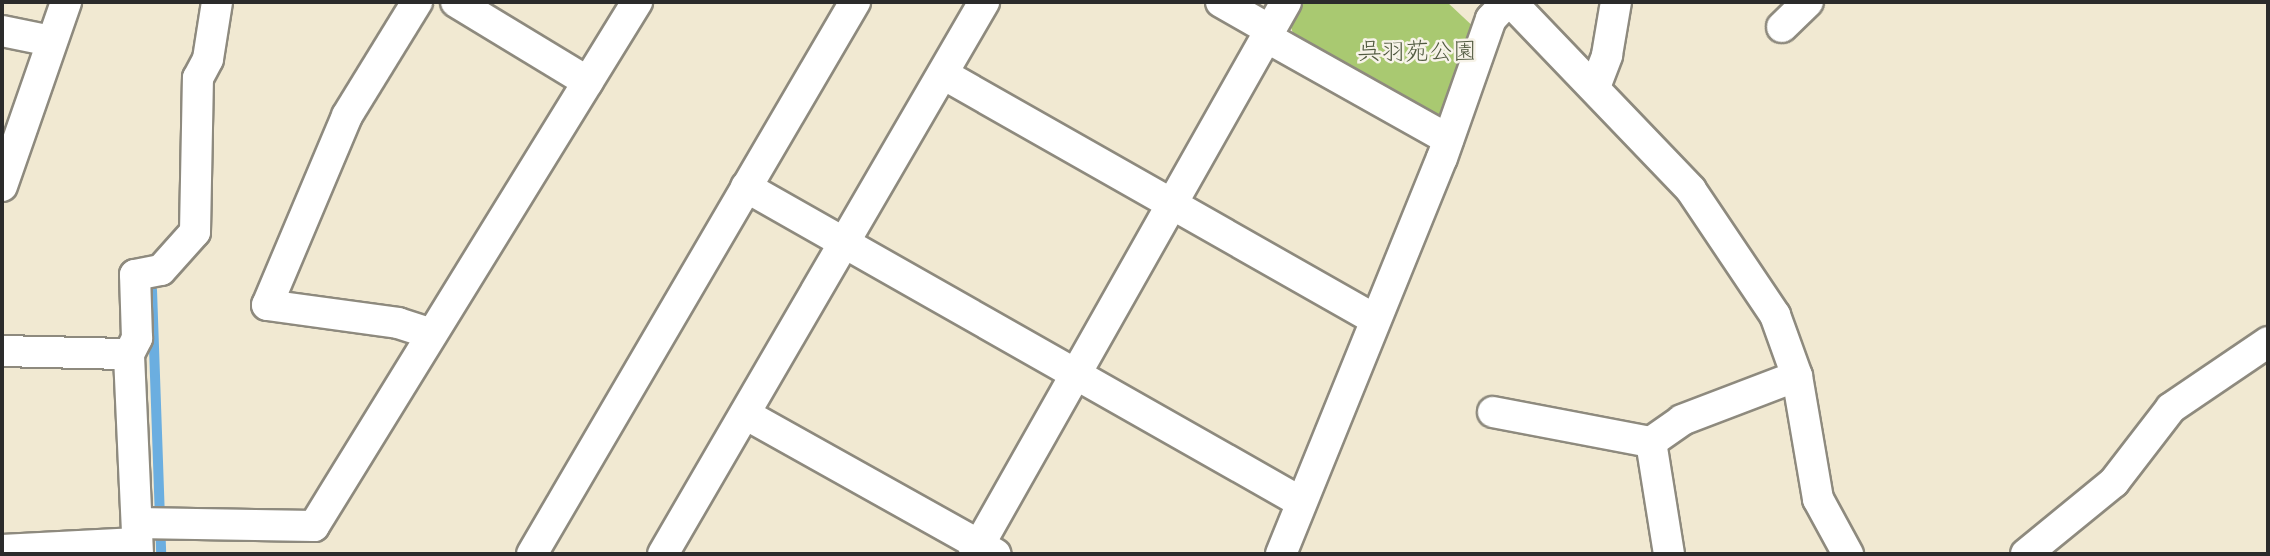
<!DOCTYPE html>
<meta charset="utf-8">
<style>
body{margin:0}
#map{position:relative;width:2270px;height:556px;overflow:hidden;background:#f1e9d2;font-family:"Balsamiq Sans","Klee One",sans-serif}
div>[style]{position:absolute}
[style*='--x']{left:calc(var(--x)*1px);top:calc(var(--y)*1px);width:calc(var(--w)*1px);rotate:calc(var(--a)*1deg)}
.green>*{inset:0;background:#a9c971}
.stream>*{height:10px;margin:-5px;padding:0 5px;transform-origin:5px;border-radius:5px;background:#6baee0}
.roads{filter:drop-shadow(2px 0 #8e8a7e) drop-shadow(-2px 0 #8e8a7e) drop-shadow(0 2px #8e8a7e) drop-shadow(0 -2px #8e8a7e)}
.minor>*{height:30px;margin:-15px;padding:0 15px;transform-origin:15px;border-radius:15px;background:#fff}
span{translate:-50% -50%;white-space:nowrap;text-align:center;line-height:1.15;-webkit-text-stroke:5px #f7f3e8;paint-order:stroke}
.park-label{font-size:24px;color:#515a40}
.frame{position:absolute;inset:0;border:4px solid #2b2b2b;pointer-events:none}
</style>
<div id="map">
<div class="green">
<i style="clip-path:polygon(1303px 2px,1447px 2px,1478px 31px,1446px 119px,1439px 121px,1295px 40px,1290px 24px)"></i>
</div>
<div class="stream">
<i style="--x:152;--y:290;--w:264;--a:88"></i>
</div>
<div class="roads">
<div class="minor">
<i style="--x:417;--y:2;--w:134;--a:121.6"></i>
<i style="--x:347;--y:116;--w:205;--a:112.9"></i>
<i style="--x:267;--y:305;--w:132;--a:7.8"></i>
<i style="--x:398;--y:323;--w:35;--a:18"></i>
<i style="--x:456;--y:2;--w:154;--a:31.2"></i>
<i style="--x:1221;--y:2;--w:56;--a:29.7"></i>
<i style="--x:1511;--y:2;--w:260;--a:46.2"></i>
<i style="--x:1691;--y:190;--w:151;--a:56.1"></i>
<i style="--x:1775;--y:315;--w:65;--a:70.2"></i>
<i style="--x:1797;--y:376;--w:125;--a:80.3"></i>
<i style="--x:1818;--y:499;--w:63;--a:61.4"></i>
<i style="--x:1782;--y:27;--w:36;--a:-44"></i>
<i style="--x:2;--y:31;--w:50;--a:11.5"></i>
<i style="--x:1266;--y:37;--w:209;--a:29.3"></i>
<i style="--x:943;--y:74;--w:496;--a:29.6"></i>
<i style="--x:1595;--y:87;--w:34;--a:-69"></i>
<i style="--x:1607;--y:55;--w:54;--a:-80.4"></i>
<i style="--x:2;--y:186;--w:195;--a:-70.8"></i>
<i style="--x:746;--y:187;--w:638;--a:29.58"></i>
<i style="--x:2;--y:351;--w:127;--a:1.4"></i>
<i style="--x:1493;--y:412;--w:161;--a:10.8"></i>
<i style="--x:745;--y:414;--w:287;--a:29.2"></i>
<i style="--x:137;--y:523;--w:177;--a:1"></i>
<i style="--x:314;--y:526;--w:616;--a:-58.35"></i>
<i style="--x:2;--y:550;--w:135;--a:-3"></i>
<i style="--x:138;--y:554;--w:200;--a:-92.6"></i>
<i style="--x:129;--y:354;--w:18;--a:-63"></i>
<i style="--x:137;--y:338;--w:63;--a:-91.8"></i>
<i style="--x:135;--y:275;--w:26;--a:-11"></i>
<i style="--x:161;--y:270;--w:51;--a:-48.2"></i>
<i style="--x:195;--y:232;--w:154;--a:-88.9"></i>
<i style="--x:198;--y:78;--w:21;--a:-62"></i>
<i style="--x:208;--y:59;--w:58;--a:-81"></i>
<i style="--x:532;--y:554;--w:640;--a:-59.67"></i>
<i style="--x:663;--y:554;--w:639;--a:-59.82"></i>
<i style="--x:974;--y:554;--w:634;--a:-60.52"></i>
<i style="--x:1281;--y:554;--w:427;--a:-67.9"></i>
<i style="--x:1442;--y:158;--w:147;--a:-70.6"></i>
<i style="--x:1491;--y:19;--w:23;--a:-47"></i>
<i style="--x:1669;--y:554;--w:113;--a:-99.1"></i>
<i style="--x:1651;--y:442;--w:38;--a:-35"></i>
<i style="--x:1682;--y:420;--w:123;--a:-20.9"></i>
<i style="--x:2026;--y:554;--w:114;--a:-39.3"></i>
<i style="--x:2114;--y:482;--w:93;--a:-52.4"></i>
<i style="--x:2171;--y:408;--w:117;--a:-34.2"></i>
</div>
</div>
<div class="park-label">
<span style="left:1417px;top:52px">呉羽苑公園</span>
</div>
<div class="frame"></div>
</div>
